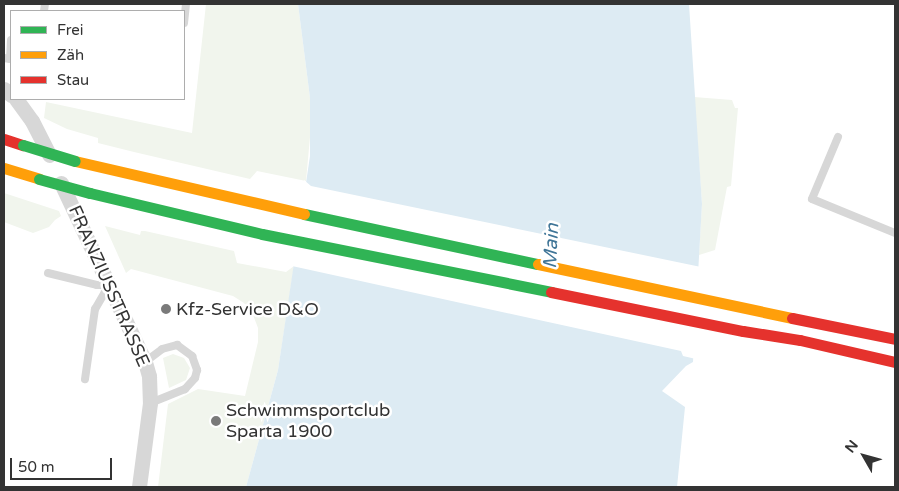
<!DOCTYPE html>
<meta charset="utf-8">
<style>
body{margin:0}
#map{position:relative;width:899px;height:491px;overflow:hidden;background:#fff;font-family:"Varela Round",sans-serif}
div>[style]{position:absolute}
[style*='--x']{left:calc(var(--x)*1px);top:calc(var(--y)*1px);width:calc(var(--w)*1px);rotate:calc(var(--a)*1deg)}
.green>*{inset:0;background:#f1f5ed}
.water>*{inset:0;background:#ddebf3}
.pier>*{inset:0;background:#fff}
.lane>*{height:8px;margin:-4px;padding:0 4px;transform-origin:4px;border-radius:4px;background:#d7d7d7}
.street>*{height:15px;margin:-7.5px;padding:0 7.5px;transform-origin:7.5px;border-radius:7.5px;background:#d7d7d7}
.fast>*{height:11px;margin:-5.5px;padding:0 5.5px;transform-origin:5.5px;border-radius:5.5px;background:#30b455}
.slow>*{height:11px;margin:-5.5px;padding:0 5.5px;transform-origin:5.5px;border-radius:5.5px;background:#ff9f0a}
.jam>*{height:11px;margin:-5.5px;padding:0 5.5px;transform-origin:5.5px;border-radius:5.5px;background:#e5322d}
.fast-bridge>*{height:11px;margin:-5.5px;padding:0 5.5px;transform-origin:5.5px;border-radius:5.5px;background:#30b455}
.dots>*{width:14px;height:14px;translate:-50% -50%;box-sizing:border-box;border:2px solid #fff;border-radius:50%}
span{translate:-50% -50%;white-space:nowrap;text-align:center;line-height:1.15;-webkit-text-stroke:5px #fff;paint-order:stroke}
.street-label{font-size:18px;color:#333}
.poi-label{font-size:18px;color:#333}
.left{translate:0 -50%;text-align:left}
.water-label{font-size:19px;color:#3f7597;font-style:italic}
.frame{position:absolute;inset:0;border:5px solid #333;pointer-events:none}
.legend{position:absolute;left:10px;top:10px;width:175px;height:90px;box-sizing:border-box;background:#fff;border:1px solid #adadad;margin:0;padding:6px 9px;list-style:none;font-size:15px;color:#333}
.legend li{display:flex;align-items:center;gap:10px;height:25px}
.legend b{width:25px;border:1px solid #adadad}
.north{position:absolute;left:839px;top:431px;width:50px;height:50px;-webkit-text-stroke:4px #fff;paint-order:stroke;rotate:308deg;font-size:14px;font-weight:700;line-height:20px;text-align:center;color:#333}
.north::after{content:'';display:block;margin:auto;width:18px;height:22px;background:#333;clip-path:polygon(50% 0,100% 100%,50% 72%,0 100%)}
.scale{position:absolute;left:10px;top:458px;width:102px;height:22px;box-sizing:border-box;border:2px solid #333;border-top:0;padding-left:6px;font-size:15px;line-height:18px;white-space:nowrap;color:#333;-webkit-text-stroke:4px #fff;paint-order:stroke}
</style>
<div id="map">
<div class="green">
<i style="clip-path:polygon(206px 4px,298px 4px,310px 98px,311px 126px,306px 181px,257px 171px,250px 179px,134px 152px,98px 143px,98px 138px,67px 129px,44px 118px,46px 102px,192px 133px)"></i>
<i style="clip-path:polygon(694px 97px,732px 100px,735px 108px,738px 108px,731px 186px,727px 187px,715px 250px,699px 255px,702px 203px)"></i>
<i style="clip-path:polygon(4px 193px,59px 211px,61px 216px,55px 220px,49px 227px,33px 233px,4px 222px)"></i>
<i style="clip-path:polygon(105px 226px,140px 235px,141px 231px,145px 231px,234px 251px,237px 263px,286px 272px,294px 266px,278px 370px,246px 487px,158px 487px,168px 404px,198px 389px,245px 396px,258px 342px,258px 328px,253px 315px,244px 303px,233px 296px,131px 269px,126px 273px)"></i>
<i style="clip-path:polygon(173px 354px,184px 358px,190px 368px,186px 380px,169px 388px,163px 358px)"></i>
</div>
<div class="water">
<i style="clip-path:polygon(298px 4px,689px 4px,702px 204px,693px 362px,686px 366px,662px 391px,685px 407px,677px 487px,246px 487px,278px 370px,310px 156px,310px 98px)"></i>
</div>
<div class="pier">
<i style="clip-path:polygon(304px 180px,311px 186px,701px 267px,696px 359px,683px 356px,681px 351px,292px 266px)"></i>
</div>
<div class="lane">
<i style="--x:44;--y:11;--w:7;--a:-82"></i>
<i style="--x:184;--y:23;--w:19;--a:-84"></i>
<i style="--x:4;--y:58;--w:6;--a:9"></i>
<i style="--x:10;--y:59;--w:19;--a:-87"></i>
<i style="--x:838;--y:137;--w:67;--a:112.8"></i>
<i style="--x:812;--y:199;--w:90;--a:22.3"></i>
<i style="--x:48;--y:273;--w:50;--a:13.8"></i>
<i style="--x:97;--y:285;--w:12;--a:0"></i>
<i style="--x:109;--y:285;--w:28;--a:120"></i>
<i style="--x:95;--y:309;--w:71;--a:98.1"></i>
<i style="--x:145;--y:362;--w:21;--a:-37"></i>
<i style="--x:162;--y:349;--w:16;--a:-15"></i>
<i style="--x:177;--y:345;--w:19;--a:36"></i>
<i style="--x:192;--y:356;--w:15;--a:70"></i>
<i style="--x:197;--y:370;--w:8;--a:104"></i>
<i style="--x:195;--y:378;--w:15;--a:132"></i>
<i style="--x:185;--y:389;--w:38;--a:158"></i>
</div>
<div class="street">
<i style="--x:4;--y:89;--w:9;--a:41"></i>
<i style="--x:16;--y:99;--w:27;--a:54"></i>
<i style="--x:32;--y:121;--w:38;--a:63"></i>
<i style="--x:61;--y:183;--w:198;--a:64.9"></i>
<i style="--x:145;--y:362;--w:15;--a:74"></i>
<i style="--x:149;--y:376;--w:27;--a:88"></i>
<i style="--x:150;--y:403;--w:85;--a:97.5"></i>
</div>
<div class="fast">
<i style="--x:90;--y:193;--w:177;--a:13.4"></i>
<i style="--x:262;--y:234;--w:295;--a:11.3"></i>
<i style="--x:304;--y:214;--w:239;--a:12.1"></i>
</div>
<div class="slow">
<i style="--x:75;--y:161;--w:235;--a:13"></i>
<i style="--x:4;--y:168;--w:37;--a:17"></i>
<i style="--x:538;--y:264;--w:260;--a:12"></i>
</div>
<div class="jam">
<i style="--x:4;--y:139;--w:20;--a:18"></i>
<i style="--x:551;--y:292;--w:196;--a:11.5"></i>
<i style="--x:743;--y:331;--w:58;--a:9"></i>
<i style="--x:800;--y:340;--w:98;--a:13"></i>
<i style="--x:792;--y:318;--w:105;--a:11.5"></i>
</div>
<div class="fast-bridge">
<i style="--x:23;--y:145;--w:54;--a:17.1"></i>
<i style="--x:39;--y:179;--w:53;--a:15.4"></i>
</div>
<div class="dots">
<i style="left:166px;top:309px;background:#7a7a7a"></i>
<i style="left:216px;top:421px;background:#7a7a7a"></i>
</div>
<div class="street-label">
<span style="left:109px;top:286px;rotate:66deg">FRANZIUSSTRASSE</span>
</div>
<div class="poi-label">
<span class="left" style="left:176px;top:309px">Kfz-Service D&amp;O</span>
<span class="left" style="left:226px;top:421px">Schwimmsportclub<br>Sparta 1900</span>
</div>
<div class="water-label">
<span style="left:552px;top:246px;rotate:-87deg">Main</span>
</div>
<div class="frame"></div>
<ul class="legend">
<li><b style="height:6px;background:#30b455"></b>Frei</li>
<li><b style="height:6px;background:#ff9f0a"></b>Zäh</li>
<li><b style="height:6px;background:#e5322d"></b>Stau</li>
</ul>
<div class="north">N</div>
<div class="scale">50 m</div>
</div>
